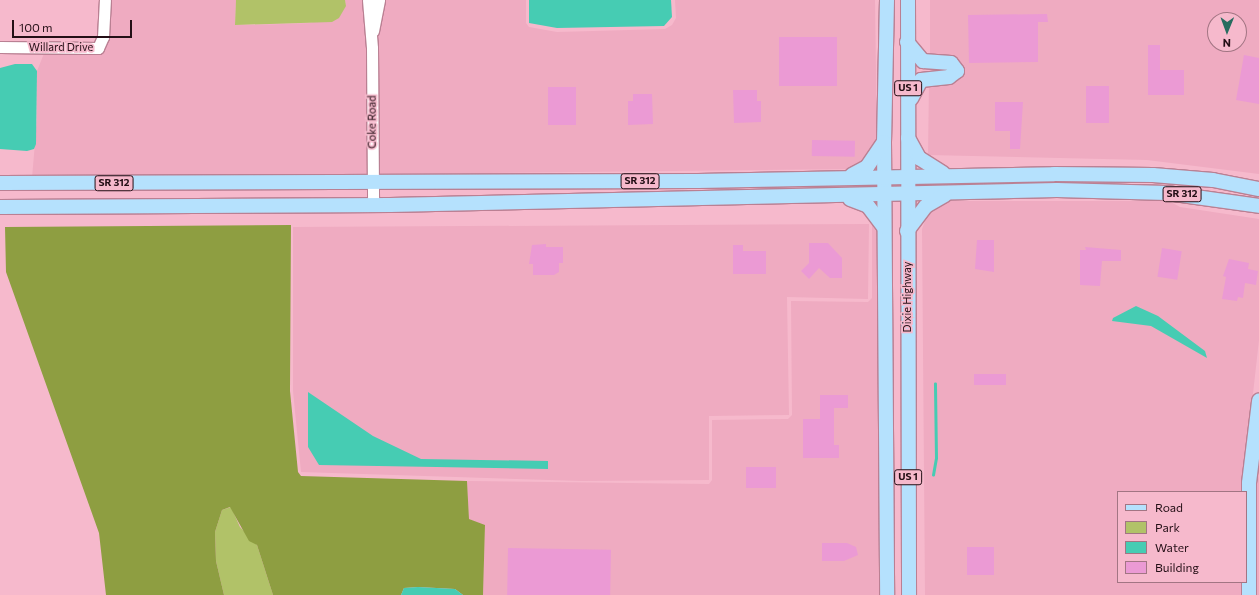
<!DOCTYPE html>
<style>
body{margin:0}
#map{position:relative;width:1259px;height:595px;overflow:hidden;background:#f6b9cc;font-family:Commissioner,sans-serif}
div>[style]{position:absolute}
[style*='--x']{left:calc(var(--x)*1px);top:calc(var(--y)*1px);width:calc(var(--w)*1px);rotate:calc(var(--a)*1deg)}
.built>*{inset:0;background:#efabc1}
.green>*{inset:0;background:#b1c268}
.forest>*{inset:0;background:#8e9e41}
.water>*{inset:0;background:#46ccb3}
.stream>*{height:2.5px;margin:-1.25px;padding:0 1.25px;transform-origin:1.25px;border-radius:1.25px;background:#46ccb3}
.building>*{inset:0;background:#eb9ad4;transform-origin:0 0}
.roads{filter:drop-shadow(1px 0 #ba8093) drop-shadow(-1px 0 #ba8093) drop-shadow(0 1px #ba8093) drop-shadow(0 -1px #ba8093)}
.minor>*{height:11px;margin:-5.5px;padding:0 5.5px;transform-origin:5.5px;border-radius:5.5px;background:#fff}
.major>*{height:14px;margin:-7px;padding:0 7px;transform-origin:7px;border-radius:7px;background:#b5e1fd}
span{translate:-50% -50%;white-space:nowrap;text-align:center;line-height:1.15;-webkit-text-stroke:3.5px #f6b9cc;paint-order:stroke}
.shield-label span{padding:1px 3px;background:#f6b9cc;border:1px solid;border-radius:3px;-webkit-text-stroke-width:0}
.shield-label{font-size:10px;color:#240f16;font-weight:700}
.street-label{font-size:11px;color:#240f16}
.legend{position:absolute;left:1117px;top:491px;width:130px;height:92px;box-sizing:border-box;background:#f6b9cc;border:1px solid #a27583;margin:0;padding:5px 7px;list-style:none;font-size:12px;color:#240f16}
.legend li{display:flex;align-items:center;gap:8px;height:20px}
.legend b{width:20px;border:1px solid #a27583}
.north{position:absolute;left:1207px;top:12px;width:40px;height:40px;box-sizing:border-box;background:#f6b9cc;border:1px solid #a27583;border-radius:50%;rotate:181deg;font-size:11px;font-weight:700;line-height:16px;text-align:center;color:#240f16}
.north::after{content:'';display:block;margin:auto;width:14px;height:18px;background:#276c5f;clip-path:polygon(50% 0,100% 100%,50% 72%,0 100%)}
.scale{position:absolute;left:12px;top:20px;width:120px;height:18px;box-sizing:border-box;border:2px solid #240f16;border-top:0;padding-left:5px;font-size:12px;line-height:14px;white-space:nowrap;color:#240f16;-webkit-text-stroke:3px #f6b9cc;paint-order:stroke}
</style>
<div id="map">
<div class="built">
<i style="clip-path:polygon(101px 0,236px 0,235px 25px,253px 25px,311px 23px,346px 6px,345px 0,526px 0,526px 23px,529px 27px,557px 32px,665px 29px,672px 25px,676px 18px,675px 0,875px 0,877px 147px,855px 169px,32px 178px,37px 119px,37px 71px,47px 46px,101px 46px)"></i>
<i style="clip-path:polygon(evenodd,930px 0,1259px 0,1259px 174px,1147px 160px,928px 155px,929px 82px,960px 75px,930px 58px,930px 0,1215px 20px,1239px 20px,1239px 44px,1215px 44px,1215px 20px)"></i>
<i style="clip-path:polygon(947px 201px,1169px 201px,1180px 207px,1259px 219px,1259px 340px,1242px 492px,1118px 492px,1118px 582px,1243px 582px,1243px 595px,925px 595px,922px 229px,930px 208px)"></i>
<i style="clip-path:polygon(869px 224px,868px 299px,787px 297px,789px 415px,709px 416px,709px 480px,582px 481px,301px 472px,293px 391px,293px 227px)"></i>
<i style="clip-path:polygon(872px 225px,877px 233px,880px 595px,483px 595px,485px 526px,469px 519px,467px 481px,709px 484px,712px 480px,712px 420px,788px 419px,792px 415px,791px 301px,868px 302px,872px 298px)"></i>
<i style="clip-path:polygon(1259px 429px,1259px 595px,1253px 595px,1253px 484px)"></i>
</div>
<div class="green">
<i style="clip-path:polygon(236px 0,345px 0,346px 6px,339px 18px,332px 22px,235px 25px)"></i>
<i style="clip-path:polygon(231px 507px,240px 527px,257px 545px,273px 595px,224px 595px,216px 561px,215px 532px,222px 510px)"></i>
</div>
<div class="forest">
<i style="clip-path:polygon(291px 225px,290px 391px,298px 472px,301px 476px,467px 481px,469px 519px,485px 525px,483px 595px,463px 595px,455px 589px,418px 587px,404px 588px,401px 595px,273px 595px,257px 545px,249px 541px,230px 507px,222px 510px,215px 532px,216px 561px,224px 595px,106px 595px,99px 533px,6px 272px,5px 227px)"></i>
</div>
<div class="water">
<i style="clip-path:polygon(529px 0,671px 0,672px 17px,664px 26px,557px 28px,529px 23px)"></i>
<i style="clip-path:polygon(15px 64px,32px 64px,37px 71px,36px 144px,34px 149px,27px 151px,0 149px,0 68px)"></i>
<i style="clip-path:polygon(1136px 306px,1158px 316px,1205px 351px,1207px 358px,1151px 326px,1112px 321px,1113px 318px)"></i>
<i style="clip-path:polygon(308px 392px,373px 436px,421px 459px,548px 461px,548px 469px,319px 465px,308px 447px)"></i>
<i style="clip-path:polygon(418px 587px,455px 589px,463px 595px,401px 595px,404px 588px)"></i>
</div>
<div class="stream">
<i style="--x:933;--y:475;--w:17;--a:-80"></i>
<i style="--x:936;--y:458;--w:74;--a:-90.8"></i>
</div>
<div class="building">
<i style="clip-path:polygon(1047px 14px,1048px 22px,1038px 22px,1038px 62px,969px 63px,968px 15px)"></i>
<i style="left:779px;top:37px;width:58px;height:49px"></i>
<i style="clip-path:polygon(1148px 45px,1160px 45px,1160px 70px,1184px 70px,1184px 95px,1148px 95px)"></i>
<i style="clip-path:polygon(1244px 55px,1259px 58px,1259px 104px,1236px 100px)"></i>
<i style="left:1086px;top:86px;width:23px;height:37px"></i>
<i style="left:548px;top:87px;width:28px;height:38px"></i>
<i style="clip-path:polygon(733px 90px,757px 90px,757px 101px,761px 101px,761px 122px,734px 123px)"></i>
<i style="clip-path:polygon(633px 94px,652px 94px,653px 124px,628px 125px,628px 101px,633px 101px)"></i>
<i style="clip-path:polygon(995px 102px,1023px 102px,1020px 149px,1010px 149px,1010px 131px,995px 131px)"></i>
<i style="left:812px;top:140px;width:43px;height:16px;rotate:1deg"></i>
<i style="clip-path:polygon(977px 240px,994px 240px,994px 272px,975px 269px)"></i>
<i style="clip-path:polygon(809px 243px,828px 243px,842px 258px,842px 278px,830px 278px,819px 268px,809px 279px,801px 271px,809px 263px)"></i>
<i style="clip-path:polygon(546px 244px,546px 247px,563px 247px,563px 263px,559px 263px,559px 272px,554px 275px,533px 275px,533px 264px,529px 264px,532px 245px)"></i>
<i style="clip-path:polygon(733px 245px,743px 245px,743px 251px,766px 251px,766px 274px,733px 274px)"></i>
<i style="clip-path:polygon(1085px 247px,1121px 250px,1121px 261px,1102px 261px,1100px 286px,1080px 285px,1080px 250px,1086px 250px)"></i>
<i style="left:1162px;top:248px;width:20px;height:29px;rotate:9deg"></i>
<i style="clip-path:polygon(1229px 259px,1249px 263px,1248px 269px,1258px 271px,1256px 285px,1245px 283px,1243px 298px,1238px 297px,1237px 301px,1222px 299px,1226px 277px,1223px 276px)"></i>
<i style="left:974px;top:374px;width:32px;height:11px"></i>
<i style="clip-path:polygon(820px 395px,848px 395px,848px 408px,834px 408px,834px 445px,839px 445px,839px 458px,803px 458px,803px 419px,820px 419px)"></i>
<i style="left:746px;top:467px;width:30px;height:21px"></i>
<i style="clip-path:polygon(822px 543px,847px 543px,856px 547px,858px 555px,844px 561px,822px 561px)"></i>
<i style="left:967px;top:547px;width:27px;height:28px"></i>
<i style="left:508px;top:548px;width:103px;height:47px;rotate:1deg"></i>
</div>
<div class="roads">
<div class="minor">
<i style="--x:368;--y:0;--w:48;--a:85.2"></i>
<i style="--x:372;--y:48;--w:157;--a:89.6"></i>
<i style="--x:373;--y:31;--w:32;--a:-79"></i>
<i style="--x:0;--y:47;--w:98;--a:0.6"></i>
<i style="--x:98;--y:48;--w:12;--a:-66"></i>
<i style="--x:103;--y:37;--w:37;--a:-87"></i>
</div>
<div class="major">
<i style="--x:887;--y:0;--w:142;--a:91.2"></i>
<i style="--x:884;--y:142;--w:453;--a:89.6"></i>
<i style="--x:908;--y:0;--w:595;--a:89.9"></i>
<i style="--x:907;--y:42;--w:25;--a:50"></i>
<i style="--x:923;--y:61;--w:28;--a:4"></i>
<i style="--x:951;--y:63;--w:10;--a:53"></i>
<i style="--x:957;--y:71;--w:10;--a:143"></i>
<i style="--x:949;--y:77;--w:28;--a:174"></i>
<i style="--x:921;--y:80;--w:21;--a:118"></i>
<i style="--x:908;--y:138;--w:23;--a:61"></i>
<i style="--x:919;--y:158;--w:28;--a:32"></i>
<i style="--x:852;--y:175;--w:17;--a:-28"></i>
<i style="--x:867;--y:167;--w:30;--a:-56"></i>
<i style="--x:0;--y:183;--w:698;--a:-0.16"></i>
<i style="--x:698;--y:181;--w:356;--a:-1.1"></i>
<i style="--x:1054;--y:174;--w:99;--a:0.6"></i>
<i style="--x:1153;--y:175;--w:60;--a:4.8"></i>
<i style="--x:1213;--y:180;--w:47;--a:11.1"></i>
<i style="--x:850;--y:199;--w:19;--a:21"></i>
<i style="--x:868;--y:206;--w:26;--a:53"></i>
<i style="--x:0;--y:207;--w:390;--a:-0.3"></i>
<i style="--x:390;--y:205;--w:667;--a:-1.29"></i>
<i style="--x:1057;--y:190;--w:110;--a:1.6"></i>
<i style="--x:1167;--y:193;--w:93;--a:8"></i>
<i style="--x:907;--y:231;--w:31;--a:-53"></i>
<i style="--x:926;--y:206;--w:22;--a:-30"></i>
<i style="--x:1249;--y:595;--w:112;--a:-90"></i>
<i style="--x:1249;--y:483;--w:83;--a:-83"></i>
</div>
</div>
<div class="shield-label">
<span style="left:908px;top:88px">US 1</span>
<span style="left:640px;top:181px">SR 312</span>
<span style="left:114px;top:183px">SR 312</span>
<span style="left:1182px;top:194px">SR 312</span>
<span style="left:908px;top:477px">US 1</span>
</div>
<div class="street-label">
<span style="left:61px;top:47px">Willard Drive</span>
<span style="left:372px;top:122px;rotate:-90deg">Coke Road</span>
<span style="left:907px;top:297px;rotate:-90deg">Dixie Highway</span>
</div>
<ul class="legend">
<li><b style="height:5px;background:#b5e1fd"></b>Road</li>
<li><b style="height:11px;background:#b1c268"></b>Park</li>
<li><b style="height:11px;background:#46ccb3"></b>Water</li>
<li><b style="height:11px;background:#eb9ad4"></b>Building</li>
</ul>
<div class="north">N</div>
<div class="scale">100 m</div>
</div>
